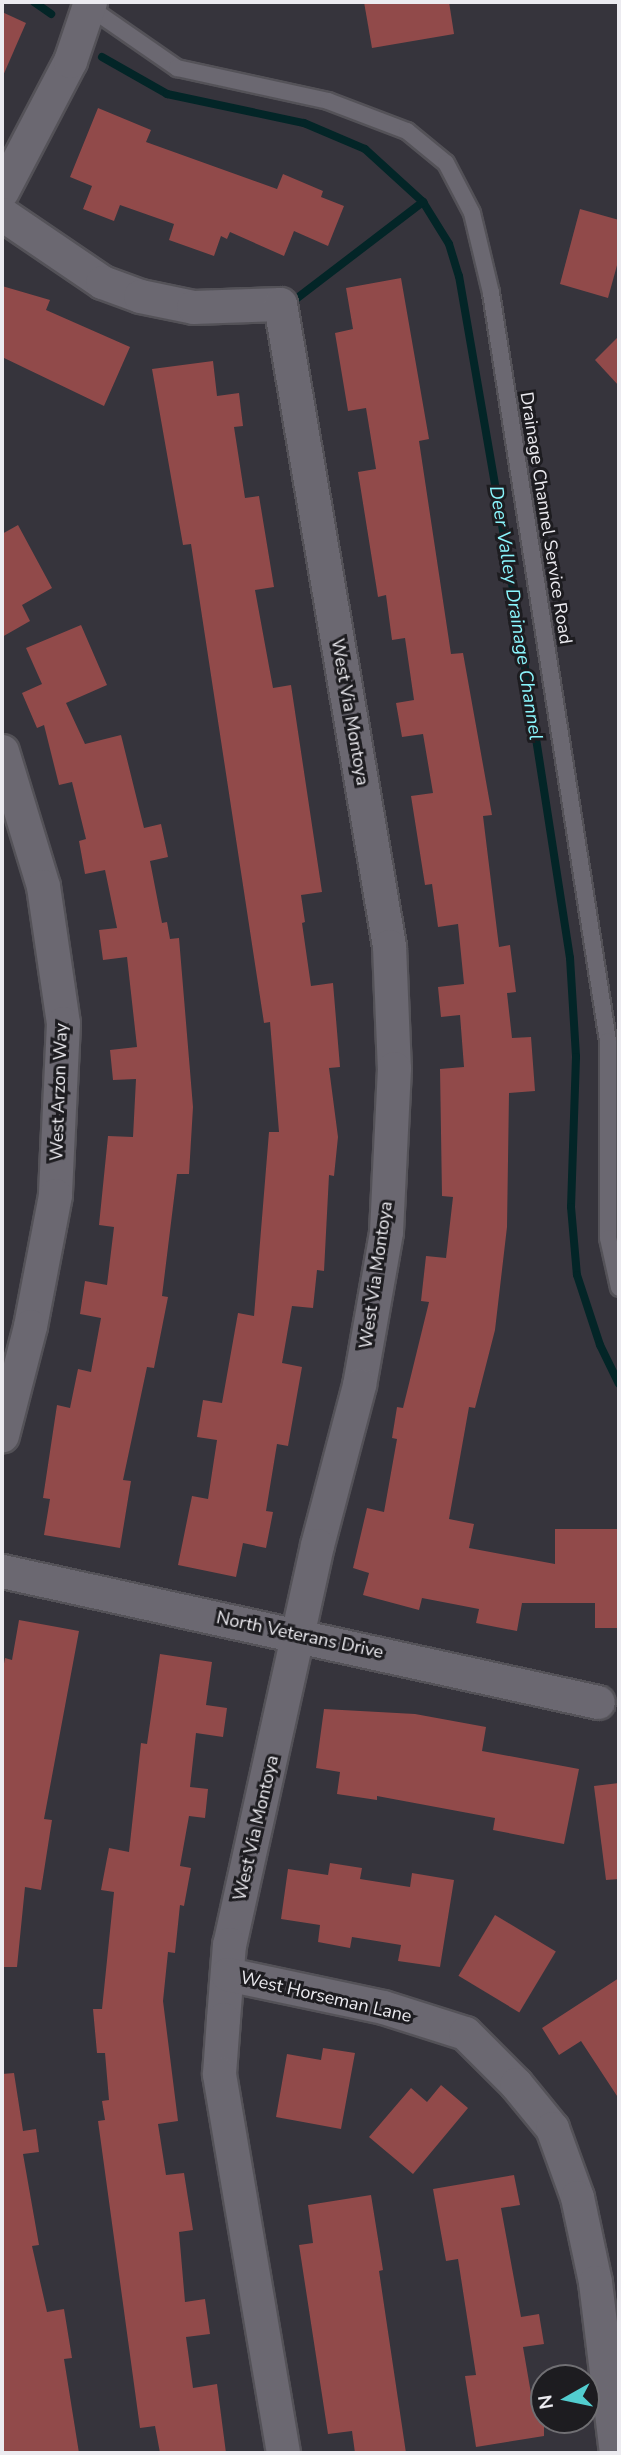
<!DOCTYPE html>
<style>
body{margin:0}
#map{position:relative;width:621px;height:2455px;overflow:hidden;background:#36343c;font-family:"Nunito Sans",sans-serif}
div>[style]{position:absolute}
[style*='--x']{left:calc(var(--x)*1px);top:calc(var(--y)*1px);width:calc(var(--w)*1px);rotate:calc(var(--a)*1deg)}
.stream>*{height:8px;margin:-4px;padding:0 4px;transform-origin:4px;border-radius:4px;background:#032527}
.building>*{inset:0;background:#914a4a;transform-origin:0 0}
.roads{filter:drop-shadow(2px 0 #545258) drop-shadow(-2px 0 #545258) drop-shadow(0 2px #545258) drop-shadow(0 -2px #545258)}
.service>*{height:16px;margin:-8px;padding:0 8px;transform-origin:8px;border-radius:8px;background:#6b6871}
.minor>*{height:33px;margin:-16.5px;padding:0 16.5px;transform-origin:16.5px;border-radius:16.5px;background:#6b6871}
span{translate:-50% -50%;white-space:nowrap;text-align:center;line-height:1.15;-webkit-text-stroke:6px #1d1c20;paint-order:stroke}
.street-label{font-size:18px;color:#ecebf0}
.water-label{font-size:19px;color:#8af6fd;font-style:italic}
.frame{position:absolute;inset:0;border:4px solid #ecebf0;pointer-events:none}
.north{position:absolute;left:530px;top:2364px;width:70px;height:70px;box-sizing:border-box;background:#1d1c20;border:2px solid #706f73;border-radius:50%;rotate:261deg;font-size:19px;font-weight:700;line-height:28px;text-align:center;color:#ecebf0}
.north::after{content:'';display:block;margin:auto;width:24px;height:32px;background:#52cdcf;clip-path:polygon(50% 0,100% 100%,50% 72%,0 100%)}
</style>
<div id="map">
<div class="stream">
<i style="--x:34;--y:2;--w:21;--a:35"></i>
<i style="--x:102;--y:57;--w:75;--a:29.6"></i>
<i style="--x:167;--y:94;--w:140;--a:12"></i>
<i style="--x:304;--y:123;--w:66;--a:23.1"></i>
<i style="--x:365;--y:149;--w:79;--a:42.4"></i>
<i style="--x:423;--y:202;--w:49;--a:58.2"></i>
<i style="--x:449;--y:244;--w:34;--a:73"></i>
<i style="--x:459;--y:276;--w:305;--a:80.2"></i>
<i style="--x:511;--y:577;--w:386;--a:81.2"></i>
<i style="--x:570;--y:958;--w:99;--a:86.5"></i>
<i style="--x:576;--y:1057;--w:150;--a:91.9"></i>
<i style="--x:571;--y:1207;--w:68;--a:85"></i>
<i style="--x:577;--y:1275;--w:74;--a:71.8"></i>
<i style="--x:600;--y:1345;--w:43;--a:64"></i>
<i style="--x:292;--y:302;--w:165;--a:-37.4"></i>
</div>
<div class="building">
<i style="clip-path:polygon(364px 2px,449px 2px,454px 34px,372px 48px)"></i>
<i style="clip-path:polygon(2px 12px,26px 23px,2px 78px)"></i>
<i style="clip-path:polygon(98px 108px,151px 130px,146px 142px,277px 189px,283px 174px,323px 191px,321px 197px,344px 206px,328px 246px,294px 231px,284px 256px,230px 232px,227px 239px,221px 236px,214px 256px,169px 240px,174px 224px,120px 205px,114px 221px,83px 209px,92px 186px,70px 177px)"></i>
<i style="clip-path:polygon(580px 209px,619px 220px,619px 258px,608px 298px,560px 284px)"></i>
<i style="clip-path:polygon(401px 278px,429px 439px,419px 441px,451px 654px,463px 653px,492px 815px,483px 816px,499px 947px,510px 945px,516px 992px,507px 993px,512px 1038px,531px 1037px,535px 1091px,509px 1093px,507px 1227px,495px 1330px,475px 1408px,469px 1407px,449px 1519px,474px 1524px,469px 1548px,555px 1564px,555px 1529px,619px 1529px,619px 1628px,595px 1628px,595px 1603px,522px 1603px,517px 1631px,476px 1623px,479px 1609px,422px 1598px,419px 1610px,363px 1595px,369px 1573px,353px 1568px,367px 1508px,384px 1512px,397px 1439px,392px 1438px,397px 1407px,403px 1408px,429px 1302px,421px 1301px,426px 1256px,446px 1258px,453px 1197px,442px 1196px,440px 1069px,464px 1067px,460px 1015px,441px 1017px,438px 987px,464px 984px,458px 924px,438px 927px,432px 884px,425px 885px,411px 796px,433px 793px,423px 734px,402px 737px,396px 703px,414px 700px,405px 638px,392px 640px,386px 595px,378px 597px,358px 472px,376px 469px,366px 408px,348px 411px,335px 333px,353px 329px,346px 288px)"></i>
<i style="clip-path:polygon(2px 286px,50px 300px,46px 310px,130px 347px,104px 406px,2px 357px)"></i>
<i style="clip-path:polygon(619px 336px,619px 386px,595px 360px)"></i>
<i style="clip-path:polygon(213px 361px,217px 396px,239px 393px,243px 426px,234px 427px,245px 498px,259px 496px,274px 587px,255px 590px,273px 688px,291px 685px,322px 892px,301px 895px,305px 922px,302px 923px,311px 986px,333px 983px,340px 1067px,329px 1068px,338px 1137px,334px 1176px,329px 1175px,324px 1271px,317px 1270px,313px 1308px,292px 1306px,282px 1363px,302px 1367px,288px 1446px,277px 1444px,266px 1511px,273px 1512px,266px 1548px,243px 1543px,236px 1577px,178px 1565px,192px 1496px,208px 1499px,217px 1440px,197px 1437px,203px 1400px,222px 1403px,238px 1313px,254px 1316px,269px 1132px,279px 1132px,270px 1022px,264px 1023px,191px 544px,183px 545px,152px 369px)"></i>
<i style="clip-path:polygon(18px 525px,52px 588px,22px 605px,30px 621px,2px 637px,2px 534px)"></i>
<i style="clip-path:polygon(81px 625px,107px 685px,66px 703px,85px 744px,121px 735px,144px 828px,161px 824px,168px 857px,150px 861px,162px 923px,167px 922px,170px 939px,179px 938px,193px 1107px,189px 1174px,177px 1174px,162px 1296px,168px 1297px,154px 1368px,147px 1367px,123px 1480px,131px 1481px,120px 1548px,44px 1535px,50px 1499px,43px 1498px,57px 1405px,70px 1408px,78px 1369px,91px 1372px,101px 1318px,80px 1314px,85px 1281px,107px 1285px,114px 1227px,99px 1225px,108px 1136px,133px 1137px,136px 1079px,113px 1080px,110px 1050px,137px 1047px,127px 957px,103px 960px,99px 930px,117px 928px,105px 870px,85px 874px,79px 841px,86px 839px,72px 782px,59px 785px,44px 725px,37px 728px,22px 693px,42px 684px,26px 648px)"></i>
<i style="clip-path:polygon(19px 1620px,79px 1631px,44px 1819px,52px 1820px,41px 1890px,25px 1887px,17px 1967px,2px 1967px,2px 1675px,5px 1658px,12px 1660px)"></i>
<i style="clip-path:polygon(160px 1654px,212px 1662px,206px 1705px,227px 1708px,223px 1737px,196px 1733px,190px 1787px,208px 1789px,205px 1818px,189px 1816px,180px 1866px,191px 1868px,184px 1906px,180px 1905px,175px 1953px,168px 1952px,163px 2001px,178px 2121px,158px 2124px,166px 2175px,184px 2173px,193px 2230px,179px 2232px,185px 2302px,205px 2299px,210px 2334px,186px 2337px,193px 2388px,217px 2384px,226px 2453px,160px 2453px,155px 2426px,140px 2428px,98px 2121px,105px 2120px,102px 2101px,109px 2100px,105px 2053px,97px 2053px,93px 2009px,102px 2009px,114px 1892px,101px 1890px,109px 1848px,129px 1852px,141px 1743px,147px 1744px)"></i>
<i style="clip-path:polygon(324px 1709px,415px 1714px,486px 1727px,482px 1751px,579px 1769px,564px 1844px,493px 1830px,495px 1818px,377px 1796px,377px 1800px,337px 1794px,340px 1772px,316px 1768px)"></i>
<i style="clip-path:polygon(619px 1783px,619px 1879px,606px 1880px,594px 1786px)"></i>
<i style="clip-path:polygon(330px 1863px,362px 1868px,360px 1879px,410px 1887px,412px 1873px,454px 1880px,440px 1967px,398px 1961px,401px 1945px,352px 1937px,350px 1948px,318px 1942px,320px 1925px,281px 1919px,288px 1869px,328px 1875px)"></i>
<i style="left:495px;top:1915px;width:71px;height:71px;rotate:31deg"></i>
<i style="clip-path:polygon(619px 1978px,619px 2099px,581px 2041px,559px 2055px,542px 2028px)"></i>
<i style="clip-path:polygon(323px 2048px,355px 2053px,341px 2129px,276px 2117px,287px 2054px,321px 2060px)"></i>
<i style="clip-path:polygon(14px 2073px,23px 2131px,36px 2129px,39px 2152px,23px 2154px,39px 2245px,32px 2246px,47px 2312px,64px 2309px,72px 2358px,64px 2359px,79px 2453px,2px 2453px,2px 2074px)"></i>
<i style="clip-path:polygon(441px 2085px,468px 2108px,413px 2174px,369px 2137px,411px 2088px,427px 2102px)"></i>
<i style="clip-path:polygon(514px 2175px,520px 2205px,501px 2208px,521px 2317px,539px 2314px,544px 2344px,523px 2347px,533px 2405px,544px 2404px,544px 2436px,476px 2447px,465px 2376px,476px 2375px,458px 2259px,446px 2261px,433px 2189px)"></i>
<i style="clip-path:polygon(371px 2195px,383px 2270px,379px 2271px,406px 2453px,355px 2453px,352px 2431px,328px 2434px,299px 2245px,313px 2243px,308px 2205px)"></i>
</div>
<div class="roads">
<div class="service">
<i style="--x:86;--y:5;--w:111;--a:34.7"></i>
<i style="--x:177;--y:68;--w:155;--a:12.3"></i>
<i style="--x:328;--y:101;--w:85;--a:20.8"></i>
<i style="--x:407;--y:131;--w:50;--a:39.4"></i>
<i style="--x:446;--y:163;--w:56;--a:62.5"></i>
<i style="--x:472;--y:213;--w:82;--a:76.6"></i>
<i style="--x:491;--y:293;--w:757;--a:81.11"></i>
<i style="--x:608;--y:1041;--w:197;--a:90"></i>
<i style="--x:608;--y:1238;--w:51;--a:77.6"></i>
</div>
<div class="minor">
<i style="--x:2;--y:191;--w:147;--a:-62.4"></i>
<i style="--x:70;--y:61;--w:62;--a:-71.3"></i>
<i style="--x:2;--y:214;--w:121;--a:34.2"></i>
<i style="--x:102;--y:282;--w:40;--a:20.2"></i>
<i style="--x:140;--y:296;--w:54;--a:11.7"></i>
<i style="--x:193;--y:307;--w:87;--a:-2"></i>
<i style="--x:280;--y:304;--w:651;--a:80.36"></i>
<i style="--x:389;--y:946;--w:122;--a:87.7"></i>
<i style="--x:394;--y:1068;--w:164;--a:92.8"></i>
<i style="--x:386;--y:1232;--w:155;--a:100"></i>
<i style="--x:359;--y:1385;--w:165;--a:104.7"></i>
<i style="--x:317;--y:1545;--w:409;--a:102.4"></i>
<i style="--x:229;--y:1944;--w:75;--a:94.6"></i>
<i style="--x:223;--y:2019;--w:55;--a:94.2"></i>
<i style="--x:219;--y:2074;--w:384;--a:80.4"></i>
<i style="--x:2;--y:751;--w:141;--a:73.1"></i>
<i style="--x:43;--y:886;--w:138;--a:81.7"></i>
<i style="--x:63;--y:1023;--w:172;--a:92.7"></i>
<i style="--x:55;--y:1195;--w:133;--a:100.8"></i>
<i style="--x:30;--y:1326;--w:113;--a:104.4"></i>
<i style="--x:2;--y:1571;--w:610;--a:12.4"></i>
<i style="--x:227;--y:1974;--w:159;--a:11.9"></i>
<i style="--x:383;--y:2007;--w:86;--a:17.6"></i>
<i style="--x:465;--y:2033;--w:72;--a:45"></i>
<i style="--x:516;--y:2084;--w:57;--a:50.7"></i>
<i style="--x:552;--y:2128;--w:73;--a:70.1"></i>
<i style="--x:577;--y:2197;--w:87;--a:78"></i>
<i style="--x:595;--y:2282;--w:172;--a:83"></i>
</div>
</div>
<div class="street-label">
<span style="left:546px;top:518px;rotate:81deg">Drainage Channel Service Road</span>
<span style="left:350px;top:712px;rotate:80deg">West Via Montoya</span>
<span style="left:59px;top:1092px;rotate:-88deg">West Arzon Way</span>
<span style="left:376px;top:1275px;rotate:-82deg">West Via Montoya</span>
<span style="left:300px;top:1635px;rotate:12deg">North Veterans Drive</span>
<span style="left:256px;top:1828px;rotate:-77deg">West Via Montoya</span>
<span style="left:326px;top:1997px;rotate:13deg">West Horseman Lane</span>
</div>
<div class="water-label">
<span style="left:515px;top:613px;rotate:81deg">Deer Valley Drainage Channel</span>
</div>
<div class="frame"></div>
<div class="north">N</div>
</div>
